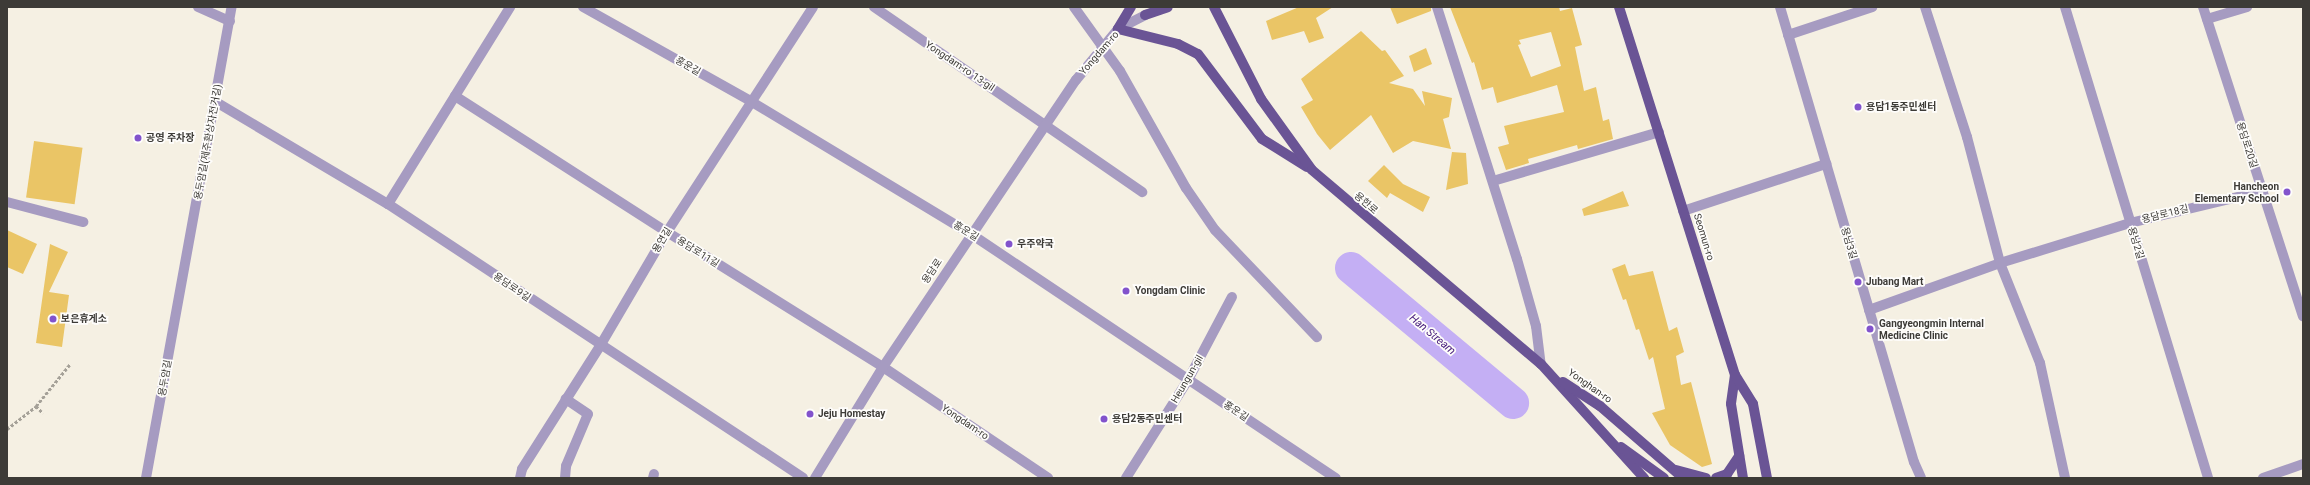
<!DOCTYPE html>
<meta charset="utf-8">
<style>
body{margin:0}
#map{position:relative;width:2310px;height:485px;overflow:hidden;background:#f5f0e3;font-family:Roboto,"Noto Sans KR",sans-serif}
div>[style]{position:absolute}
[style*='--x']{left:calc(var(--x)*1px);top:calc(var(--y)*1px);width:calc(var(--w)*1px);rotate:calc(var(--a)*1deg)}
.river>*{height:32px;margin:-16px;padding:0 16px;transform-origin:16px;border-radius:16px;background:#c4aff4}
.building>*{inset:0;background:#eac566;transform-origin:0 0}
.path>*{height:2.5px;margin-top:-1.25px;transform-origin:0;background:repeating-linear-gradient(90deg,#a5a198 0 3px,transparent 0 5px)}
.minor>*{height:10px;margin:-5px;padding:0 5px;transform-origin:5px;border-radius:5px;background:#a69bc1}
.major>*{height:10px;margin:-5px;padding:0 5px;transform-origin:5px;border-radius:5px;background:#6a5495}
.dots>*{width:11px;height:11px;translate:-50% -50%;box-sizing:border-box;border:2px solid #fefdfb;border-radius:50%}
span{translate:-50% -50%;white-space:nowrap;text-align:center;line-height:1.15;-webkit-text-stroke:3.5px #fefdfb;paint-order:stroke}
.street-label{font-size:10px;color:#3d3b37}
.poi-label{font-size:10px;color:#3d3b37;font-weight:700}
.left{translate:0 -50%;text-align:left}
.right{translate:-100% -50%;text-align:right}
.water-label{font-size:11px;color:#45197a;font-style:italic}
.frame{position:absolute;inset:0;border:8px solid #3d3b37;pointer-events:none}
</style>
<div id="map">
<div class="river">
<i style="--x:1351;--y:268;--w:211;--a:39.8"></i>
</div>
<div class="building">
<i style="clip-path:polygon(1299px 7px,1333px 7px,1316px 18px,1324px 38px,1309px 43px,1304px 31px,1272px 40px,1266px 21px)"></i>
<i style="clip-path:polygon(1390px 7px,1431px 7px,1431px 11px,1397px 24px)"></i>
<i style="clip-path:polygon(evenodd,1450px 7px,1559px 7px,1560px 11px,1572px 8px,1582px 45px,1575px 47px,1584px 91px,1596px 87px,1603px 121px,1609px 119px,1613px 139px,1578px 149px,1577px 145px,1528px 159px,1529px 163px,1506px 170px,1498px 147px,1509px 144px,1504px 126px,1564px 112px,1557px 85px,1497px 103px,1493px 87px,1482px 90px,1474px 62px,1472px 63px,1450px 7px,1551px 32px,1561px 66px,1531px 77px,1518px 45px,1521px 44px,1519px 40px,1551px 32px)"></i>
<i style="clip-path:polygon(1361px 31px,1382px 51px,1385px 50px,1404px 76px,1389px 83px,1413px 89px,1425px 106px,1422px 91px,1452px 98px,1449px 117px,1443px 119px,1451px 149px,1413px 141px,1393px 153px,1371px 115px,1330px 150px,1317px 134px,1301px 107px,1313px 100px,1301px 79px)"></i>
<i style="clip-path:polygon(1426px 48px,1432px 64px,1414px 72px,1409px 56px)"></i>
<i style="left:34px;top:141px;width:49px;height:57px;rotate:8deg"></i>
<i style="clip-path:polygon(1452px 152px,1466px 153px,1468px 184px,1446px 190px)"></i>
<i style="clip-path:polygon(1384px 165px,1403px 184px,1430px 197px,1423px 212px,1390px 193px,1387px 198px,1368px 181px)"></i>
<i style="clip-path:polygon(1623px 191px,1629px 206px,1584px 216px,1582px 209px)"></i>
<i style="clip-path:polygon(7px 230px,37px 244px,23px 274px,7px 267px)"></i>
<i style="clip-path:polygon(50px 244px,68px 252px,49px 292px,69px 295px,62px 347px,36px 343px)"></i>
<i style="clip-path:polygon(1625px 264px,1629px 276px,1653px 271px,1669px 331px,1677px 327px,1684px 352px,1676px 356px,1681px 385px,1691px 382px,1712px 464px,1702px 467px,1670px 445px,1652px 413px,1665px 409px,1653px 357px,1649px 360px,1639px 329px,1636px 330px,1626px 299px,1623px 300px,1612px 269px)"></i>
</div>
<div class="path">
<i style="--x:36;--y:406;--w:10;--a:45"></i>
<i style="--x:7;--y:429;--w:37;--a:-38"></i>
<i style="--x:36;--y:406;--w:54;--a:-51"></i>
</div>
<div class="minor">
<i style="--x:198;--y:7;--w:35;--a:24"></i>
<i style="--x:583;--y:7;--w:194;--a:29.3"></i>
<i style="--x:752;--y:102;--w:256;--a:31.1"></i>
<i style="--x:971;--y:234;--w:439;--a:33.8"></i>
<i style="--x:874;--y:7;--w:326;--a:34.6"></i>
<i style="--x:1074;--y:7;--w:79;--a:54.3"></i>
<i style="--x:1120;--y:71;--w:134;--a:60.6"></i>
<i style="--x:1186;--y:188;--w:51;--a:55.4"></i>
<i style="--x:1215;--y:230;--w:148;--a:46.4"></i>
<i style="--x:1437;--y:7;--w:264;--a:72.4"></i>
<i style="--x:1517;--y:259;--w:70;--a:74.2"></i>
<i style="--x:1536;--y:326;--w:38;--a:83"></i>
<i style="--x:1780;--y:7;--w:474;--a:73.6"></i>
<i style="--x:1914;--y:462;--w:17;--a:66"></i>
<i style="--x:1925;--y:7;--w:137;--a:72.1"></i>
<i style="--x:1967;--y:137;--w:130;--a:75.3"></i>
<i style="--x:2000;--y:263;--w:108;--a:68.2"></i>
<i style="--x:2040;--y:363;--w:118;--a:77.7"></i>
<i style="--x:2065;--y:7;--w:492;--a:73.1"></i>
<i style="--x:2203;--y:7;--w:325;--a:72.1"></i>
<i style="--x:2207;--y:19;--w:42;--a:-16.7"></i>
<i style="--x:1788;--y:35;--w:89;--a:-18.4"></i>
<i style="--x:455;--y:96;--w:252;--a:32.7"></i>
<i style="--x:667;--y:232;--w:255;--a:32"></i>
<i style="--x:883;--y:367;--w:199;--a:33.9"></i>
<i style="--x:216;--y:102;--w:200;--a:30.7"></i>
<i style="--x:388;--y:204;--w:497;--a:33.4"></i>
<i style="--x:1493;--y:181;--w:173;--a:-16.4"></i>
<i style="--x:7;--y:202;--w:79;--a:14.7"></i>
<i style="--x:388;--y:204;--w:232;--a:-58.2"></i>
<i style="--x:1683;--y:211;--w:151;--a:-18.2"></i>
<i style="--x:1869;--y:310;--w:139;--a:-19.7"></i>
<i style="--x:2000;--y:263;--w:136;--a:-17.1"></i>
<i style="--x:2130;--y:223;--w:136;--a:-13.6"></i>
<i style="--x:146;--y:478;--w:479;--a:-79.7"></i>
<i style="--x:520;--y:478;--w:9;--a:-77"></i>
<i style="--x:522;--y:469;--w:146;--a:-57.6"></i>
<i style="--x:600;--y:346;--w:132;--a:-59.6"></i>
<i style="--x:667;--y:232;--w:268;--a:-57"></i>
<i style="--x:565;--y:478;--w:12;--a:-85"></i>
<i style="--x:566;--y:466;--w:56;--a:-67.1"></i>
<i style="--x:588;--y:414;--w:27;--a:-146"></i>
<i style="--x:653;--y:478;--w:4;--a:-76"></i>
<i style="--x:815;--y:478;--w:130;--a:-58.5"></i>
<i style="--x:883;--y:367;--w:346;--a:-56.1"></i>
<i style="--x:1076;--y:80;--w:66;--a:-50.5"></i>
<i style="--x:1118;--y:29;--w:30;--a:-27"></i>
<i style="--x:1126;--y:478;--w:116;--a:-57.7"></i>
<i style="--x:1188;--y:380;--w:94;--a:-62.1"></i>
<i style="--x:2263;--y:478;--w:42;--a:-19.3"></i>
</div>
<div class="major">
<i style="--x:1131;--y:7;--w:26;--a:121"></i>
<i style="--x:1118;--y:29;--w:62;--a:14"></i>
<i style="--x:1178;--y:44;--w:22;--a:27"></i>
<i style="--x:1198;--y:54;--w:106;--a:53"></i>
<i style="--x:1262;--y:139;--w:53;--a:31.9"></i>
<i style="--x:1214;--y:7;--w:103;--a:62.9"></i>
<i style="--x:1261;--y:99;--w:87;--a:54.3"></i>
<i style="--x:1312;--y:170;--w:300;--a:40.3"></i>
<i style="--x:1541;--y:364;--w:154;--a:47.9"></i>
<i style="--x:1619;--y:7;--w:386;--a:72.5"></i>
<i style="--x:1735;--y:375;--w:29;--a:98"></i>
<i style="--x:1731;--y:404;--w:75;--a:80.8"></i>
<i style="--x:1145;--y:15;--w:24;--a:-19"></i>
<i style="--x:1735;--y:375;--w:34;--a:58"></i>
<i style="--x:1753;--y:404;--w:75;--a:79.3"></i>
<i style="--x:1563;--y:382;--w:44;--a:33"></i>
<i style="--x:1600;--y:406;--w:110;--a:40.9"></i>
<i style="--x:1621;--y:447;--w:53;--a:35.8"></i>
<i style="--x:1676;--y:470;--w:31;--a:15"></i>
<i style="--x:1716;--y:478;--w:12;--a:-20"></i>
<i style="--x:1727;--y:474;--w:22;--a:-56"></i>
</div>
<div class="dots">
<i style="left:1858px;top:107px;background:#8253cc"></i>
<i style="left:138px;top:138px;background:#8253cc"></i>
<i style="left:2287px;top:192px;background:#8253cc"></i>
<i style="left:1009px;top:244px;background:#8253cc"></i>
<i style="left:1858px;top:282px;background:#8253cc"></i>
<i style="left:1126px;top:291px;background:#8253cc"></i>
<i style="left:53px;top:319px;background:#8253cc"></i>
<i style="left:1870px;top:329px;background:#8253cc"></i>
<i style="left:810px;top:414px;background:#8253cc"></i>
<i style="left:1104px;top:419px;background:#8253cc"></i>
</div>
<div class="street-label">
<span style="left:1099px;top:53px;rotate:-49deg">Yongdam-ro</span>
<span style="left:688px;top:66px;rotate:30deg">홍운길</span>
<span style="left:960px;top:66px;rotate:34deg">Yongdam-ro 13-gil</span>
<span style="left:208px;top:142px;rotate:-80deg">용두암길(제주환상자전거길)</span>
<span style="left:2247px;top:145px;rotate:72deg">용담로20길</span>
<span style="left:1366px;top:203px;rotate:41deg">용한로</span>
<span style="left:2165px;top:214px;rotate:-14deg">용담로18길</span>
<span style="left:966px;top:231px;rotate:32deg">홍운길</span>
<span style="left:1704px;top:237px;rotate:73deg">Seomun-ro</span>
<span style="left:662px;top:240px;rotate:-59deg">용연길</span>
<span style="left:1849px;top:243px;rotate:74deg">용남3길</span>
<span style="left:2136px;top:243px;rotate:73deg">용남2길</span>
<span style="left:698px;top:252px;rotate:32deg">용담로11길</span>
<span style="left:932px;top:271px;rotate:-56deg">용담로</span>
<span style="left:512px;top:287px;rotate:34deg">용담로9길</span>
<span style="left:165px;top:378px;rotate:-80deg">용두암길</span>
<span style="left:1187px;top:379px;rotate:-60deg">Heungun-gil</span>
<span style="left:1590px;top:386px;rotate:35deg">Yonghan-ro</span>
<span style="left:1236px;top:411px;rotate:34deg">홍운길</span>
<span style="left:965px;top:422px;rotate:34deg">Yongdam-ro</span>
</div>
<div class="poi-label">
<span class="left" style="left:1866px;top:107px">용담1동주민센터</span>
<span class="left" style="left:146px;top:138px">공영 주차장</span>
<span class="right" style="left:2279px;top:192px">Hancheon<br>Elementary School</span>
<span class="left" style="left:1017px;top:244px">우주약국</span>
<span class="left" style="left:1866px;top:282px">Jubang Mart</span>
<span class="left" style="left:1135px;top:291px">Yongdam Clinic</span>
<span class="left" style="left:61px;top:319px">보은휴게소</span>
<span class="left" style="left:1879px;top:329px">Gangyeongmin Internal<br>Medicine Clinic</span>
<span class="left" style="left:818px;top:414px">Jeju Homestay</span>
<span class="left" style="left:1112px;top:419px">용담2동주민센터</span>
</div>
<div class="water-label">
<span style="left:1432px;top:335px;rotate:40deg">Han Stream</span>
</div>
<div class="frame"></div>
</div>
